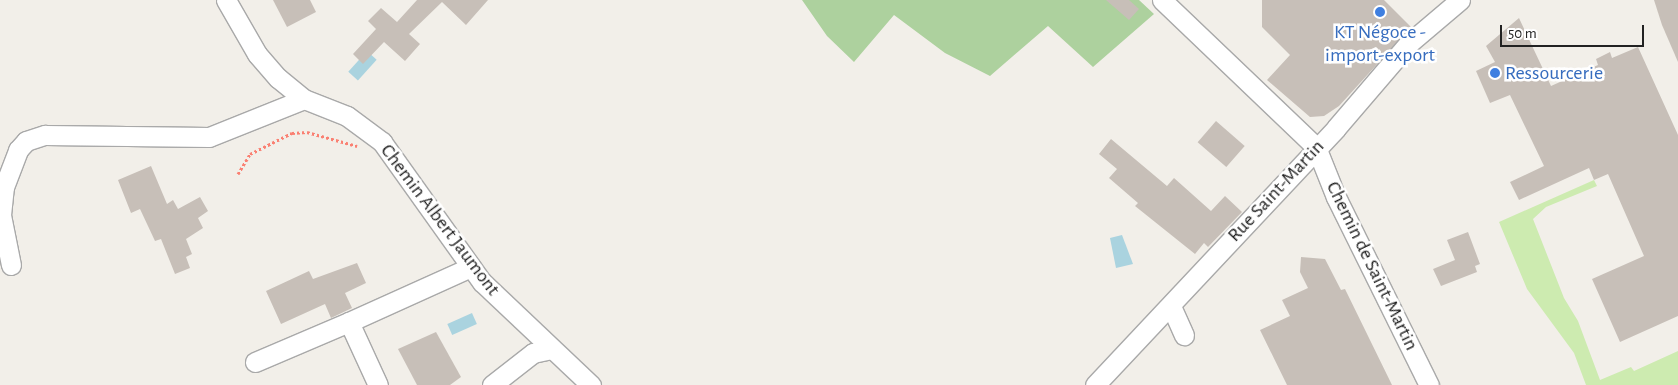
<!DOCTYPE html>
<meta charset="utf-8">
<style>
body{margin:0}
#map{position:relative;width:1678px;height:385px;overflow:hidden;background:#f2efe9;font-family:"Alegreya Sans",sans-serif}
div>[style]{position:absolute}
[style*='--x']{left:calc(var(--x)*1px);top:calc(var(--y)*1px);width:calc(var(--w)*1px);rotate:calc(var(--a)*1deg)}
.grass>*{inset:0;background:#cdebb0}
.forest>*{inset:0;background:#add19e}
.water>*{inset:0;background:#aad3df;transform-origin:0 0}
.building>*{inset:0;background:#c7bfb8;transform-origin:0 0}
.path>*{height:3px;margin-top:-1.5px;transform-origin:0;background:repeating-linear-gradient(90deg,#fa8072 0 2.5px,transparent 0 5px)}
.roads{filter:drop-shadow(1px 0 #a9a9a9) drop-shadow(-1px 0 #a9a9a9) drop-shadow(0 1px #a9a9a9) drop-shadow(0 -1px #a9a9a9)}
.minor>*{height:19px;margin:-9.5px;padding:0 9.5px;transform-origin:9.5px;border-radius:9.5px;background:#fff}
.dots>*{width:14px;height:14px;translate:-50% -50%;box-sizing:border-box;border:2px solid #fff;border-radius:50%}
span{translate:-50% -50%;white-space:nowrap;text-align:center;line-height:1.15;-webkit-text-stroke:5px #fff;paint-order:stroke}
.shop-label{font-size:20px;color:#366cbe}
.left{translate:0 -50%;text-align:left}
.street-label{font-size:20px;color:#222}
.scale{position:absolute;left:1500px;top:25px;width:144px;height:22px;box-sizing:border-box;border:2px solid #222;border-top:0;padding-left:6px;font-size:15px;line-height:18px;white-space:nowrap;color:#222;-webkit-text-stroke:4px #fff;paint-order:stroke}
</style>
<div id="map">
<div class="grass">
<i style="clip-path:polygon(1594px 180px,1597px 186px,1546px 207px,1533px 219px,1564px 298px,1578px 321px,1600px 380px,1631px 367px,1634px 371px,1678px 351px,1678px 385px,1586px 385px,1574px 353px,1527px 289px,1499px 222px)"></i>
</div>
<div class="forest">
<i style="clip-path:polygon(802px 0,1139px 0,1154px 14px,1093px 67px,1048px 26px,990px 76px,945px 53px,894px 15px,854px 62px,827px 36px)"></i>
</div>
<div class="water">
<i style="left:367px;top:51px;width:13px;height:28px;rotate:42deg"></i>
<i style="clip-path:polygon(1122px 235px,1133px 264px,1116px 268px,1110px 238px)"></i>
<i style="left:472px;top:313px;width:12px;height:27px;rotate:66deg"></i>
</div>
<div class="building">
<i style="clip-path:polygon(273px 0,310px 0,316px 12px,287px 27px)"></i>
<i style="clip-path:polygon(417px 0,488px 0,466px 25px,442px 2px,409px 34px,420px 44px,405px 61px,384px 42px,363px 64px,353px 54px,376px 29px,368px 21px,381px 8px,397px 22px)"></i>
<i style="clip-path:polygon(1106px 0,1129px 0,1139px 9px,1129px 20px)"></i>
<i style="clip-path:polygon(1262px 0,1384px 0,1411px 27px,1339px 106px,1324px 116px,1310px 117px,1267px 80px,1290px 55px,1262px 27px)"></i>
<i style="clip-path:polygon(1654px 0,1678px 0,1678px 62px,1662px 25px)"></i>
<i style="clip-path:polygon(1519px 18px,1551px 86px,1598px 65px,1596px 59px,1610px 52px,1612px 58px,1638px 47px,1678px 135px,1678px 316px,1620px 342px,1592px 279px,1644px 256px,1608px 174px,1594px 180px,1589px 168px,1519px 200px,1510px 182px,1544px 166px,1510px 95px,1490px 103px,1476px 71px,1495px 62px,1486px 46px)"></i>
<i style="left:1216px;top:121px;width:38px;height:28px;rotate:41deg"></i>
<i style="clip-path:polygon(1111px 139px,1167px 186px,1174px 178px,1211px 211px,1225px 196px,1242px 212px,1208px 247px,1204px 243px,1195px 254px,1135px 206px,1138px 203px,1109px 178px,1117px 169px,1099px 154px)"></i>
<i style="clip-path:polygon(151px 166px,167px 204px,173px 200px,178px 209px,200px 197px,208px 211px,198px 218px,203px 228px,186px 239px,192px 254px,186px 257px,190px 268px,175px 274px,161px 239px,155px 241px,140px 209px,131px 213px,118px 180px)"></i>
<i style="clip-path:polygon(1468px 232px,1480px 264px,1475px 266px,1477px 272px,1441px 286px,1433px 269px,1455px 260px,1447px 240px)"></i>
<i style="clip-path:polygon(1301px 257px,1325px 259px,1341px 290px,1345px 289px,1392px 385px,1287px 385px,1260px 330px,1290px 316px,1282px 300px,1308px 288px,1300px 272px)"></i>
<i style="clip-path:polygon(357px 263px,366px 283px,345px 293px,352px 308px,331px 318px,325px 304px,281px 324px,266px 291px,309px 271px,313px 279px)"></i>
<i style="clip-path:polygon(436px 332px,461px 377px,450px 385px,417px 385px,398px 349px)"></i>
</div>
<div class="path">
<i style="--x:238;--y:174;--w:23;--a:-59"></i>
<i style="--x:250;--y:154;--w:47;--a:-26.6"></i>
<i style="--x:292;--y:133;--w:15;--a:-4"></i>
<i style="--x:307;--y:132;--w:52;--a:15.6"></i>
</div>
<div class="roads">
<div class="minor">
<i style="--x:226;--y:0;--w:62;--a:60.1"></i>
<i style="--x:257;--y:54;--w:32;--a:49"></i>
<i style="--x:278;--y:78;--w:33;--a:39"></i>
<i style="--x:304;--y:99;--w:46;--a:21.6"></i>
<i style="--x:347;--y:116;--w:44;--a:36.6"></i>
<i style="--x:382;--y:142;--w:172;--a:54.5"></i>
<i style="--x:482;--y:282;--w:150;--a:43.4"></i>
<i style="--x:1162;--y:0;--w:213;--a:43.7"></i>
<i style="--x:1316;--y:147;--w:54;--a:68.2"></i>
<i style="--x:1336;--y:197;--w:210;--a:63.7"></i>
<i style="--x:11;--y:265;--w:51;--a:-101.3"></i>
<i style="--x:1;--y:215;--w:28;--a:-84"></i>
<i style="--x:4;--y:187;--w:40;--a:-69"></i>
<i style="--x:18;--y:150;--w:12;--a:-48"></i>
<i style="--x:26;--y:141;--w:20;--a:-18"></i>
<i style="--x:45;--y:135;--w:164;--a:0.7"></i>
<i style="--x:209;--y:137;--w:102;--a:-21.8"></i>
<i style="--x:1171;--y:306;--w:32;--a:66"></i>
<i style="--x:349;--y:322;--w:134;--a:-24.3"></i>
<i style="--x:255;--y:362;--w:102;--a:-23.1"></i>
<i style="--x:349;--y:322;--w:69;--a:65.3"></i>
<i style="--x:492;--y:385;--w:52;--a:-38"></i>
<i style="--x:533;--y:353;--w:19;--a:-12"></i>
<i style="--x:1095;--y:385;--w:352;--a:-46.8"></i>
<i style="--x:1336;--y:128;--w:111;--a:-49.4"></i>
<i style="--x:1408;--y:44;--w:68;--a:-40.2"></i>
</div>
</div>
<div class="dots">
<i style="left:1380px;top:12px;background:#3f7fe0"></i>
<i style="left:1495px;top:73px;background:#3f7fe0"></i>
</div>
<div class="shop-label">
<span style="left:1380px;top:44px">KT Négoce -<br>import-export</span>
<span class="left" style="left:1505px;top:73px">Ressourcerie</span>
</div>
<div class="street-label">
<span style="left:1276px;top:191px;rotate:-47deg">Rue Saint-Martin</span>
<span style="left:440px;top:220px;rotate:53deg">Chemin Albert Jaumont</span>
<span style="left:1372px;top:266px;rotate:64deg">Chemin de Saint-Martin</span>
</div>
<div class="scale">50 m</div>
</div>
